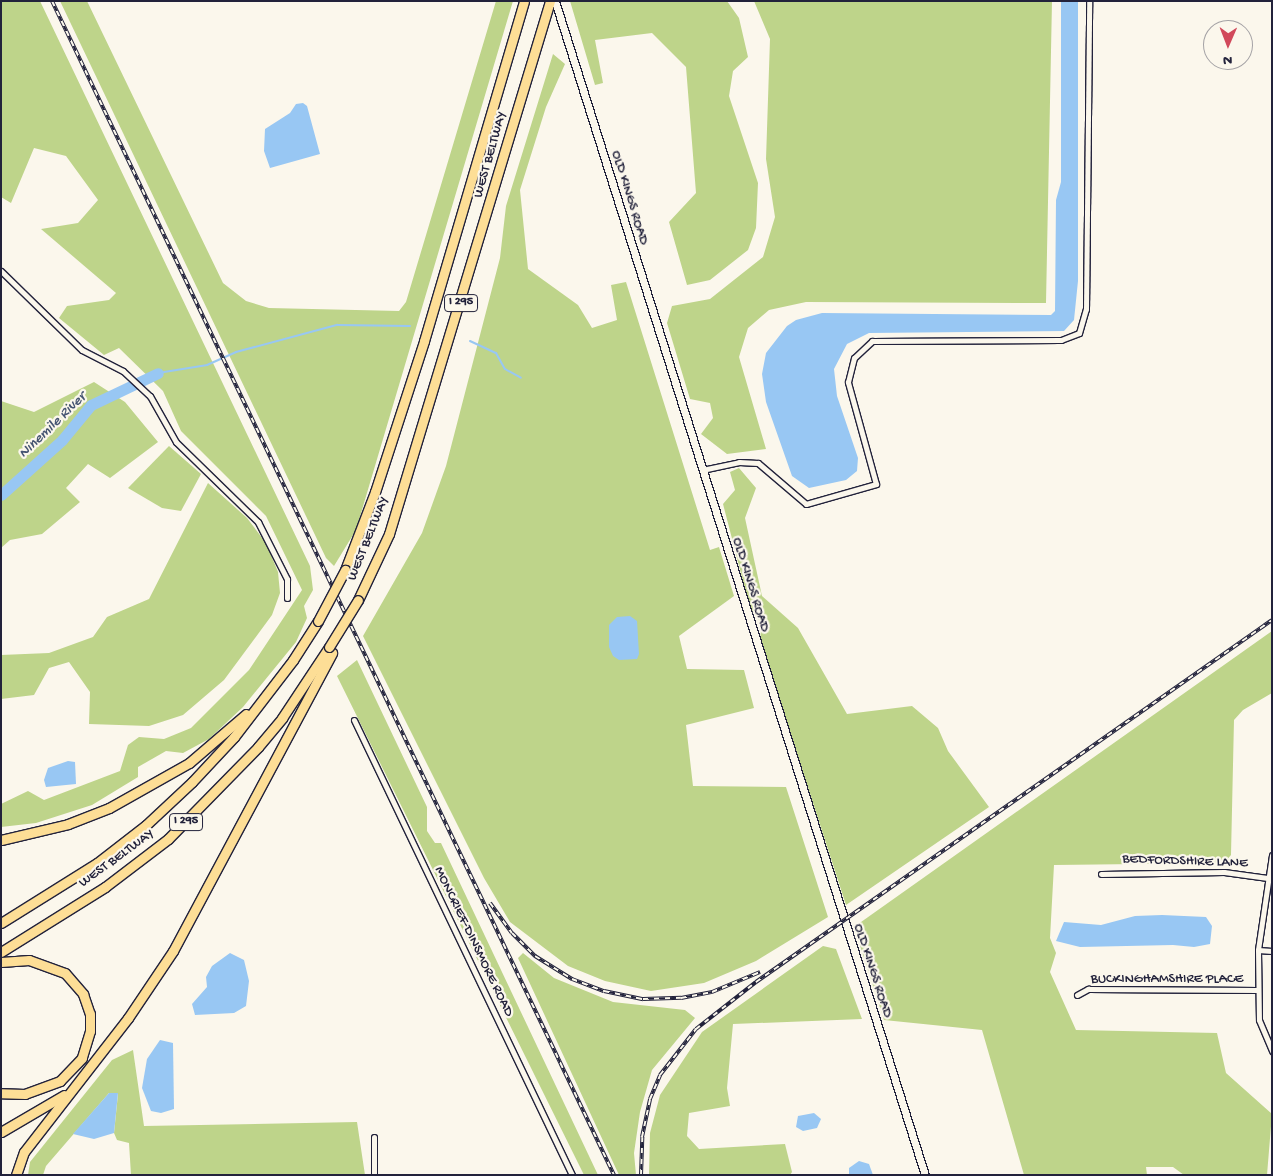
<!DOCTYPE html>
<style>
body{margin:0}
#map{position:relative;width:1273px;height:1176px;overflow:hidden;background:#fbf7ec;font-family:"Gochi Hand",sans-serif}
div>[style]{position:absolute}
[style*='--x']{left:calc(var(--x)*1px);top:calc(var(--y)*1px);width:calc(var(--w)*1px);rotate:calc(var(--a)*1deg)}
.green>*{inset:0;background:#bed48a}
.water>*{inset:0;background:#98c7f3}
.stream>*{height:2px;margin:-1px;padding:0 1px;transform-origin:1px;border-radius:1px;background:#98c7f3}
.river>*{height:11px;margin:-5.5px;padding:0 5.5px;transform-origin:5.5px;border-radius:5.5px;background:#98c7f3}
.roads{filter:drop-shadow(1px 0 #22223b) drop-shadow(-1px 0 #22223b) drop-shadow(0 1px #22223b) drop-shadow(0 -1px #22223b)}
.street>*{height:5px;margin:-2.5px;padding:0 2.5px;transform-origin:2.5px;border-radius:2.5px;background:#fbf7ec}
.secondary>*{height:7px;margin:-3.5px;padding:0 3.5px;transform-origin:3.5px;border-radius:3.5px;background:#fbf7ec}
.highway>*{height:9px;margin:-4.5px;padding:0 4.5px;transform-origin:4.5px;border-radius:4.5px;background:#fdde96}
.rail>*{height:4px;margin-top:-2px;transform-origin:0;background:repeating-linear-gradient(90deg,#fbf7ec 0 5.5px,#22223b 0 11px);box-sizing:border-box;border-block:1px solid #22223b}
.bridges{filter:drop-shadow(1px 0 #22223b) drop-shadow(-1px 0 #22223b) drop-shadow(0 1px #22223b) drop-shadow(0 -1px #22223b)}
.highway-bridge>*{height:9px;margin:-4.5px;padding:0 4.5px;transform-origin:4.5px;border-radius:4.5px;background:#fdde96}
span{translate:-50% -50%;white-space:nowrap;text-align:center;line-height:1.15;-webkit-text-stroke:4.5px #fbf7ec;paint-order:stroke}
.shield-label span{padding:1px 4px;background:#fbf7ec;border:1px solid;border-radius:4px;-webkit-text-stroke-width:0}
.shield-label{font-size:12px;color:#22223b;font-weight:700}
.street-label{font-size:14px;color:#22223b}
.water-label{font-size:15px;color:#455472;font-style:italic}
.frame{position:absolute;inset:0;border:2px solid #22223b;pointer-events:none}
.north{position:absolute;left:1203px;top:20px;width:50px;height:50px;box-sizing:border-box;background:#fbf7ec;border:1px solid #a4a2a5;border-radius:50%;rotate:181deg;font-size:14px;font-weight:700;line-height:20px;text-align:center;color:#22223b}
.north::after{content:'';display:block;margin:auto;width:18px;height:22px;background:#d1495b;clip-path:polygon(50% 0,100% 100%,50% 72%,0 100%)}
</style>
<div id="map">
<div class="green">
<i style="clip-path:polygon(1px 1px,40px 1px,310px 566px,313px 590px,304px 606px,307px 618px,296px 642px,243px 707px,209px 739px,183px 753px,166px 751px,138px 767px,138px 777px,92px 805px,36px 823px,1px 827px,1px 804px,28px 791px,44px 800px,120px 771px,128px 745px,139px 737px,164px 739px,191px 728px,249px 670px,302px 590px,266px 516px,181px 431px,163px 391px,119px 348px,104px 355px,59px 318px,67px 306px,109px 300px,116px 293px,41px 229px,78px 223px,98px 200px,66px 156px,34px 148px,11px 203px,1px 197px)"></i>
<i style="clip-path:polygon(60px 1px,87px 1px,223px 283px,246px 301px,269px 308px,399px 311px,406px 302px,496px 1px,513px 1px,356px 530px,334px 566px,326px 558px)"></i>
<i style="clip-path:polygon(570px 1px,727px 1px,739px 18px,748px 57px,733px 71px,729px 96px,758px 183px,756px 228px,748px 250px,710px 280px,687px 285px,669px 222px,696px 193px,686px 67px,652px 33px,595px 40px,603px 83px,595px 85px)"></i>
<i style="clip-path:polygon(754px 1px,1052px 1px,1046px 303px,806px 302px,769px 310px,748px 328px,739px 357px,766px 449px,727px 454px,701px 434px,713px 418px,710px 403px,690px 399px,667px 323px,672px 306px,710px 299px,763px 257px,775px 217px,766px 159px,770px 39px)"></i>
<i style="clip-path:polygon(553px 54px,565px 64px,546px 107px,520px 190px,528px 269px,578px 305px,592px 328px,617px 320px,611px 285px,626px 282px,710px 550px,719px 547px,734px 596px,679px 636px,687px 669px,744px 670px,754px 708px,686px 725px,693px 786px,786px 787px,828px 917px,756px 961px,704px 983px,651px 991px,605px 981px,568px 966px,510px 922px,484px 878px,363px 636px,422px 533px,446px 466px,500px 258px,506px 206px)"></i>
<i style="clip-path:polygon(94px 382px,125px 402px,158px 442px,110px 478px,88px 464px,66px 488px,80px 502px,42px 534px,10px 540px,1px 548px,1px 401px,34px 412px)"></i>
<i style="clip-path:polygon(169px 446px,201px 474px,181px 511px,162px 508px,128px 488px)"></i>
<i style="clip-path:polygon(739px 468px,756px 488px,745px 518px,762px 596px,798px 628px,847px 714px,912px 706px,938px 728px,948px 751px,989px 807px,846px 905px,760px 639px,762px 624px,750px 608px,723px 504px,735px 490px,730px 472px)"></i>
<i style="clip-path:polygon(208px 483px,247px 518px,266px 543px,278px 572px,280px 593px,272px 615px,224px 680px,183px 715px,149px 726px,89px 724px,90px 692px,69px 662px,49px 668px,34px 695px,1px 699px,1px 655px,49px 653px,93px 637px,107px 617px,149px 599px)"></i>
<i style="clip-path:polygon(1272px 631px,1272px 693px,1243px 710px,1234px 720px,1231px 855px,1224px 863px,1054px 865px,1050px 938px,1056px 953px,1050px 972px,1076px 1030px,1217px 1033px,1226px 1073px,1272px 1114px,1267px 1175px,1184px 1175px,1173px 1167px,1146px 1167px,1147px 1175px,1024px 1175px,982px 1030px,884px 1020px,854px 927px)"></i>
<i style="clip-path:polygon(357px 660px,427px 807px,427px 831px,435px 843px,441px 843px,598px 1175px,584px 1175px,337px 676px)"></i>
<i style="clip-path:polygon(823px 946px,836px 949px,862px 1019px,733px 1024px,727px 1088px,730px 1106px,689px 1113px,687px 1136px,699px 1149px,785px 1144px,792px 1172px,790px 1175px,649px 1175px,650px 1133px,660px 1095px,702px 1032px)"></i>
<i style="clip-path:polygon(523px 953px,554px 978px,613px 1002px,685px 1010px,695px 1018px,652px 1070px,640px 1112px,634px 1153px,636px 1175px,619px 1175px,518px 958px)"></i>
<i style="clip-path:polygon(133px 1050px,144px 1126px,357px 1122px,365px 1175px,131px 1175px,129px 1143px,117px 1140px,114px 1133px,118px 1094px,109px 1093px,46px 1166px,43px 1175px,28px 1175px,30px 1162px,112px 1060px)"></i>
</div>
<div class="water">
<i style="clip-path:polygon(1061px 1px,1078px 1px,1078px 281px,1074px 320px,1064px 331px,869px 333px,847px 344px,834px 369px,837px 396px,858px 458px,857px 471px,846px 480px,809px 488px,792px 476px,766px 402px,762px 374px,766px 353px,787px 326px,796px 320px,822px 313px,1051px 315px,1055px 311px,1056px 200px,1061px 182px)"></i>
<i style="clip-path:polygon(303px 103px,307px 106px,320px 154px,270px 168px,264px 151px,265px 129px,290px 113px,296px 104px)"></i>
<i style="clip-path:polygon(630px 616px,637px 621px,639px 654px,637px 659px,619px 660px,613px 656px,609px 647px,609px 625px,617px 617px)"></i>
<i style="clip-path:polygon(68px 761px,75px 762px,76px 784px,46px 787px,44px 780px,48px 768px)"></i>
<i style="clip-path:polygon(1162px 915px,1206px 917px,1212px 926px,1210px 944px,1194px 947px,1173px 945px,1080px 947px,1056px 941px,1064px 922px,1101px 925px,1135px 916px)"></i>
<i style="clip-path:polygon(230px 953px,244px 960px,249px 981px,246px 1006px,234px 1013px,195px 1015px,192px 1004px,207px 987px,206px 977px,212px 966px)"></i>
<i style="clip-path:polygon(160px 1040px,173px 1043px,174px 1109px,161px 1113px,151px 1111px,142px 1088px,147px 1059px)"></i>
<i style="clip-path:polygon(109px 1093px,118px 1093px,114px 1133px,94px 1139px,73px 1134px)"></i>
<i style="clip-path:polygon(814px 1113px,821px 1119px,817px 1128px,803px 1131px,796px 1127px,798px 1116px)"></i>
<i style="clip-path:polygon(859px 1161px,869px 1164px,873px 1175px,849px 1175px,849px 1168px)"></i>
</div>
<div class="stream">
<i style="--x:470;--y:341;--w:29;--a:25"></i>
<i style="--x:496;--y:353;--w:18;--a:61"></i>
<i style="--x:505;--y:369;--w:18;--a:29"></i>
<i style="--x:158;--y:373;--w:50;--a:-9.3"></i>
<i style="--x:207;--y:365;--w:32;--a:-24"></i>
<i style="--x:236;--y:352;--w:105;--a:-15"></i>
<i style="--x:337;--y:325;--w:73;--a:0.8"></i>
</div>
<div class="river">
<i style="--x:1;--y:495;--w:82;--a:-42"></i>
<i style="--x:62;--y:440;--w:45;--a:-50.4"></i>
<i style="--x:91;--y:405;--w:74;--a:-25.5"></i>
</div>
<div class="roads">
<div class="street">
<i style="--x:1;--y:271;--w:113;--a:44.3"></i>
<i style="--x:82;--y:350;--w:46;--a:27.1"></i>
<i style="--x:123;--y:371;--w:37;--a:43"></i>
<i style="--x:150;--y:396;--w:53;--a:60.5"></i>
<i style="--x:176;--y:442;--w:115;--a:44.3"></i>
<i style="--x:258;--y:522;--w:64;--a:63"></i>
<i style="--x:287;--y:579;--w:19;--a:90"></i>
<i style="--x:702;--y:470;--w:38;--a:-12"></i>
<i style="--x:739;--y:462;--w:19;--a:3"></i>
<i style="--x:758;--y:463;--w:63;--a:40.5"></i>
<i style="--x:806;--y:504;--w:73;--a:-15.9"></i>
<i style="--x:876;--y:484;--w:106;--a:-105.4"></i>
<i style="--x:848;--y:382;--w:25;--a:-76"></i>
<i style="--x:854;--y:358;--w:25;--a:-43"></i>
<i style="--x:872;--y:341;--w:189;--a:-0.3"></i>
<i style="--x:1061;--y:340;--w:19;--a:-21"></i>
<i style="--x:1079;--y:333;--w:25;--a:-74"></i>
<i style="--x:1086;--y:309;--w:308;--a:-89.4"></i>
<i style="--x:354;--y:720;--w:505;--a:64.4"></i>
<i style="--x:1272;--y:855;--w:96;--a:98.4"></i>
<i style="--x:1258;--y:950;--w:70;--a:89.2"></i>
<i style="--x:1259;--y:1020;--w:34;--a:67"></i>
<i style="--x:1101;--y:874;--w:123;--a:-0.9"></i>
<i style="--x:1224;--y:872;--w:44;--a:7.8"></i>
<i style="--x:1258;--y:950;--w:14;--a:4"></i>
<i style="--x:1077;--y:995;--w:13;--a:-29"></i>
<i style="--x:1088;--y:989;--w:170;--a:0.3"></i>
<i style="--x:374;--y:1137;--w:38;--a:90"></i>
</div>
<div class="secondary">
<i style="--x:555;--y:1;--w:1231;--a:72.51"></i>
</div>
<div class="highway">
<i style="--x:345;--y:570;--w:84;--a:-69"></i>
<i style="--x:375;--y:492;--w:159;--a:-72"></i>
<i style="--x:424;--y:341;--w:354;--a:-73.6"></i>
<i style="--x:358;--y:600;--w:73;--a:-64.8"></i>
<i style="--x:389;--y:534;--w:557;--a:-73.19"></i>
<i style="--x:1;--y:840;--w:69;--a:-13.4"></i>
<i style="--x:68;--y:824;--w:44;--a:-21.3"></i>
<i style="--x:109;--y:808;--w:92;--a:-29.4"></i>
<i style="--x:189;--y:763;--w:75;--a:-40.7"></i>
<i style="--x:1;--y:923;--w:113;--a:-32"></i>
<i style="--x:97;--y:863;--w:62;--a:-37.8"></i>
<i style="--x:146;--y:825;--w:63;--a:-43.1"></i>
<i style="--x:192;--y:782;--w:62;--a:-47"></i>
<i style="--x:234;--y:737;--w:97;--a:-52.5"></i>
<i style="--x:293;--y:660;--w:46;--a:-57.3"></i>
<i style="--x:1;--y:952;--w:123;--a:-32"></i>
<i style="--x:105;--y:887;--w:79;--a:-37.3"></i>
<i style="--x:168;--y:839;--w:129;--a:-45.6"></i>
<i style="--x:258;--y:747;--w:38;--a:-50"></i>
<i style="--x:282;--y:718;--w:85;--a:-56.5"></i>
<i style="--x:1;--y:962;--w:28;--a:-4"></i>
<i style="--x:29;--y:960;--w:38;--a:20"></i>
<i style="--x:65;--y:973;--w:28;--a:49"></i>
<i style="--x:83;--y:994;--w:21;--a:71"></i>
<i style="--x:90;--y:1014;--w:17;--a:90"></i>
<i style="--x:90;--y:1031;--w:28;--a:107"></i>
<i style="--x:82;--y:1058;--w:32;--a:134"></i>
<i style="--x:60;--y:1081;--w:37;--a:160"></i>
<i style="--x:25;--y:1094;--w:24;--a:-178"></i>
<i style="--x:1;--y:1132;--w:73;--a:-30.4"></i>
<i style="--x:16;--y:1175;--w:24;--a:-71"></i>
<i style="--x:24;--y:1152;--w:170;--a:-52.2"></i>
<i style="--x:128;--y:1018;--w:81;--a:-56.1"></i>
<i style="--x:173;--y:951;--w:338;--a:-61.9"></i>
</div>
</div>
<div class="rail">
<i style="--x:52;--y:1;--w:1302;--a:64.42"></i>
<i style="--x:490;--y:903;--w:37;--a:54"></i>
<i style="--x:512;--y:933;--w:33;--a:45"></i>
<i style="--x:535;--y:956;--w:44;--a:31.9"></i>
<i style="--x:572;--y:979;--w:34;--a:21"></i>
<i style="--x:604;--y:991;--w:40;--a:12"></i>
<i style="--x:643;--y:999;--w:38;--a:-2"></i>
<i style="--x:681;--y:998;--w:32;--a:-11"></i>
<i style="--x:712;--y:992;--w:52;--a:-22.6"></i>
<i style="--x:641;--y:1175;--w:38;--a:-88"></i>
<i style="--x:642;--y:1137;--w:39;--a:-78"></i>
<i style="--x:650;--y:1099;--w:26;--a:-67"></i>
<i style="--x:660;--y:1075;--w:58;--a:-52"></i>
<i style="--x:696;--y:1029;--w:76;--a:-38.1"></i>
<i style="--x:756;--y:982;--w:630;--a:-35.05"></i>
</div>
<div class="bridges">
<div class="highway-bridge">
<i style="--x:318;--y:621;--w:58;--a:-62.1"></i>
<i style="--x:329;--y:647;--w:55;--a:-58.3"></i>
</div>
</div>
<div class="shield-label">
<span style="left:461px;top:303px">I 295</span>
<span style="left:186px;top:822px">I 295</span>
</div>
<div class="street-label">
<span style="left:491px;top:155px;rotate:-74deg">WEST BELTWAY</span>
<span style="left:629px;top:198px;rotate:73deg">OLD KINGS ROAD</span>
<span style="left:369px;top:539px;rotate:-68deg">WEST BELTWAY</span>
<span style="left:750px;top:585px;rotate:73deg">OLD KINGS ROAD</span>
<span style="left:117px;top:859px;rotate:-36deg">WEST BELTWAY</span>
<span style="left:1185px;top:862px;rotate:2deg">BEDFORDSHIRE LANE</span>
<span style="left:473px;top:942px;rotate:64deg">MONCRIEF-DINSMORE ROAD</span>
<span style="left:872px;top:971px;rotate:72deg">OLD KINGS ROAD</span>
<span style="left:1167px;top:980px">BUCKINGHAMSHIRE PLACE</span>
</div>
<div class="water-label">
<span style="left:53px;top:426px;rotate:-44deg">Ninemile River</span>
</div>
<div class="frame"></div>
<div class="north">N</div>
</div>
